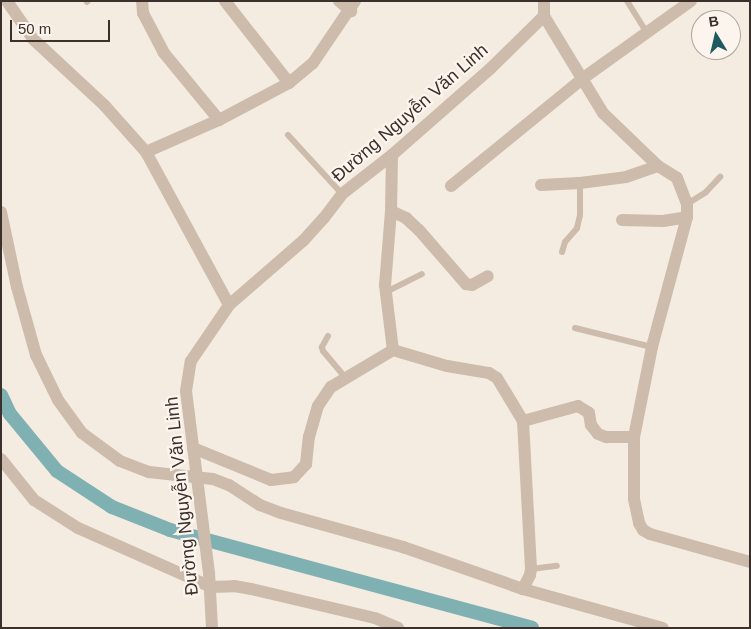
<!DOCTYPE html>
<meta charset="utf-8">
<style>
body{margin:0}
#map{position:relative;width:751px;height:629px;overflow:hidden;background:#f4ebe1;font-family:Arial,sans-serif}
div>[style]{position:absolute}
[style*='--x']{left:calc(var(--x)*1px);top:calc(var(--y)*1px);width:calc(var(--w)*1px);rotate:calc(var(--a)*1deg)}
.canal>*{height:14px;margin:-7px;padding:0 7px;transform-origin:7px;border-radius:7px;background:#7fb0b2}
.lane>*{height:6px;margin:-3px;padding:0 3px;transform-origin:3px;border-radius:3px;background:#cdbbac}
.street>*{height:12px;margin:-6px;padding:0 6px;transform-origin:6px;border-radius:6px;background:#cdbbac}
span{translate:-50% -50%;white-space:nowrap;text-align:center;line-height:1.15;-webkit-text-stroke:4.5px #fbf5ee;paint-order:stroke}
.street-label{font-size:18px;color:#3b302b}
.frame{position:absolute;inset:0;border:2px solid #3b302b;pointer-events:none}
.north{position:absolute;left:691px;top:10px;width:50px;height:50px;box-sizing:border-box;background:#fbf5ee;border:1px solid #aea6a0;border-radius:50%;rotate:351deg;font-size:14px;font-weight:700;line-height:20px;text-align:center;color:#3b302b}
.north::after{content:'';display:block;margin:auto;width:18px;height:22px;background:#1f5a5e;clip-path:polygon(50% 0,100% 100%,50% 72%,0 100%)}
.scale{position:absolute;left:10px;top:20px;width:100px;height:22px;box-sizing:border-box;border:2px solid #3b302b;border-top:0;padding-left:6px;font-size:15px;line-height:18px;white-space:nowrap;color:#3b302b;-webkit-text-stroke:4px #fbf5ee;paint-order:stroke}
</style>
<div id="map">
<div class="canal">
<i style="--x:1;--y:395;--w:21;--a:65"></i>
<i style="--x:10;--y:414;--w:74;--a:50.5"></i>
<i style="--x:57;--y:471;--w:66;--a:33.2"></i>
<i style="--x:112;--y:507;--w:62;--a:21.6"></i>
<i style="--x:170;--y:530;--w:375;--a:15.1"></i>
</div>
<div class="lane">
<i style="--x:627;--y:1;--w:36;--a:58"></i>
<i style="--x:87;--y:2;--w:1;--a:-45"></i>
<i style="--x:288;--y:135;--w:80;--a:47.5"></i>
<i style="--x:687;--y:204;--w:22;--a:-32"></i>
<i style="--x:706;--y:192;--w:21;--a:-47"></i>
<i style="--x:562;--y:252;--w:10;--a:-73"></i>
<i style="--x:565;--y:242;--w:18;--a:-49"></i>
<i style="--x:577;--y:228;--w:13;--a:-77"></i>
<i style="--x:580;--y:215;--w:32;--a:-90"></i>
<i style="--x:386;--y:292;--w:40;--a:-26.6"></i>
<i style="--x:575;--y:328;--w:79;--a:13.9"></i>
<i style="--x:328;--y:336;--w:13;--a:119"></i>
<i style="--x:322;--y:347;--w:4;--a:76"></i>
<i style="--x:323;--y:351;--w:34;--a:50"></i>
<i style="--x:531;--y:569;--w:26;--a:-7"></i>
</div>
<div class="street">
<i style="--x:7;--y:1;--w:46;--a:55.6"></i>
<i style="--x:33;--y:39;--w:98;--a:42.9"></i>
<i style="--x:105;--y:106;--w:62;--a:48.3"></i>
<i style="--x:146;--y:152;--w:174;--a:61.5"></i>
<i style="--x:142;--y:1;--w:12;--a:85"></i>
<i style="--x:143;--y:13;--w:45;--a:62.3"></i>
<i style="--x:164;--y:53;--w:87;--a:50.6"></i>
<i style="--x:225;--y:1;--w:104;--a:52"></i>
<i style="--x:339;--y:1;--w:16;--a:40"></i>
<i style="--x:544;--y:16;--w:114;--a:58.7"></i>
<i style="--x:603;--y:113;--w:76;--a:43.9"></i>
<i style="--x:658;--y:166;--w:22;--a:32"></i>
<i style="--x:677;--y:178;--w:28;--a:69"></i>
<i style="--x:687;--y:204;--w:13;--a:90"></i>
<i style="--x:687;--y:217;--w:135;--a:105.1"></i>
<i style="--x:652;--y:347;--w:92;--a:101.3"></i>
<i style="--x:634;--y:437;--w:62;--a:90"></i>
<i style="--x:634;--y:499;--w:25;--a:78"></i>
<i style="--x:639;--y:523;--w:8;--a:60"></i>
<i style="--x:643;--y:530;--w:8;--a:30"></i>
<i style="--x:650;--y:534;--w:104;--a:15.6"></i>
<i style="--x:146;--y:152;--w:80;--a:-23.7"></i>
<i style="--x:219;--y:120;--w:79;--a:-27.9"></i>
<i style="--x:289;--y:83;--w:31;--a:-40"></i>
<i style="--x:313;--y:63;--w:75;--a:-55.9"></i>
<i style="--x:392;--y:155;--w:56;--a:91"></i>
<i style="--x:391;--y:211;--w:74;--a:94.6"></i>
<i style="--x:385;--y:285;--w:65;--a:83"></i>
<i style="--x:541;--y:185;--w:39;--a:-3"></i>
<i style="--x:580;--y:183;--w:46;--a:-7.4"></i>
<i style="--x:626;--y:177;--w:34;--a:-19"></i>
<i style="--x:451;--y:186;--w:169;--a:-39.2"></i>
<i style="--x:582;--y:79;--w:134;--a:-35.6"></i>
<i style="--x:391;--y:211;--w:17;--a:25"></i>
<i style="--x:406;--y:218;--w:18;--a:43"></i>
<i style="--x:419;--y:230;--w:72;--a:49"></i>
<i style="--x:466;--y:284;--w:6;--a:9"></i>
<i style="--x:472;--y:285;--w:18;--a:-29"></i>
<i style="--x:1;--y:212;--w:77;--a:78"></i>
<i style="--x:17;--y:287;--w:71;--a:74.4"></i>
<i style="--x:36;--y:355;--w:50;--a:63.9"></i>
<i style="--x:58;--y:400;--w:41;--a:54"></i>
<i style="--x:82;--y:433;--w:47;--a:36.4"></i>
<i style="--x:120;--y:461;--w:31;--a:21"></i>
<i style="--x:149;--y:472;--w:64;--a:6.2"></i>
<i style="--x:213;--y:479;--w:17;--a:21"></i>
<i style="--x:229;--y:485;--w:37;--a:33"></i>
<i style="--x:260;--y:505;--w:22;--a:21"></i>
<i style="--x:281;--y:513;--w:127;--a:15.6"></i>
<i style="--x:403;--y:547;--w:127;--a:19.3"></i>
<i style="--x:523;--y:589;--w:145;--a:15.6"></i>
<i style="--x:622;--y:220;--w:41;--a:1.4"></i>
<i style="--x:663;--y:221;--w:24;--a:-9"></i>
<i style="--x:523;--y:421;--w:57;--a:-15.3"></i>
<i style="--x:578;--y:406;--w:13;--a:32"></i>
<i style="--x:589;--y:413;--w:12;--a:81"></i>
<i style="--x:591;--y:425;--w:11;--a:52"></i>
<i style="--x:598;--y:434;--w:9;--a:21"></i>
<i style="--x:606;--y:437;--w:28;--a:0"></i>
<i style="--x:193;--y:448;--w:84;--a:22.3"></i>
<i style="--x:271;--y:480;--w:23;--a:-7"></i>
<i style="--x:294;--y:477;--w:18;--a:-47"></i>
<i style="--x:306;--y:464;--w:27;--a:-84"></i>
<i style="--x:309;--y:437;--w:32;--a:-74"></i>
<i style="--x:318;--y:406;--w:23;--a:-56"></i>
<i style="--x:331;--y:387;--w:72;--a:-30.8"></i>
<i style="--x:393;--y:350;--w:56;--a:16.5"></i>
<i style="--x:447;--y:366;--w:43;--a:9.5"></i>
<i style="--x:489;--y:373;--w:9;--a:32"></i>
<i style="--x:497;--y:378;--w:50;--a:58.8"></i>
<i style="--x:523;--y:421;--w:148;--a:86.9"></i>
<i style="--x:531;--y:569;--w:6;--a:99"></i>
<i style="--x:530;--y:575;--w:16;--a:117"></i>
<i style="--x:1;--y:459;--w:53;--a:51.2"></i>
<i style="--x:34;--y:500;--w:52;--a:32.5"></i>
<i style="--x:78;--y:528;--w:145;--a:23.9"></i>
<i style="--x:211;--y:587;--w:23;--a:-2"></i>
<i style="--x:234;--y:586;--w:17;--a:10"></i>
<i style="--x:251;--y:589;--w:127;--a:13.2"></i>
<i style="--x:375;--y:618;--w:25;--a:23"></i>
<i style="--x:212;--y:628;--w:55;--a:-93.1"></i>
<i style="--x:209;--y:573;--w:183;--a:-97.2"></i>
<i style="--x:186;--y:391;--w:30;--a:-81"></i>
<i style="--x:191;--y:361;--w:68;--a:-55.8"></i>
<i style="--x:229;--y:305;--w:98;--a:-40.9"></i>
<i style="--x:303;--y:241;--w:31;--a:-48"></i>
<i style="--x:324;--y:218;--w:30;--a:-53"></i>
<i style="--x:342;--y:194;--w:63;--a:-38"></i>
<i style="--x:392;--y:155;--w:130;--a:-41.3"></i>
<i style="--x:490;--y:69;--w:76;--a:-44.5"></i>
<i style="--x:544;--y:16;--w:15;--a:-90"></i>
</div>
<div class="street-label">
<span style="left:410px;top:113px;rotate:-41deg">Đường Nguyễn Văn Linh</span>
<span style="left:182px;top:496px;rotate:-96deg">Đường Nguyễn Văn Linh</span>
</div>
<div class="frame"></div>
<div class="north">B</div>
<div class="scale">50 m</div>
</div>
